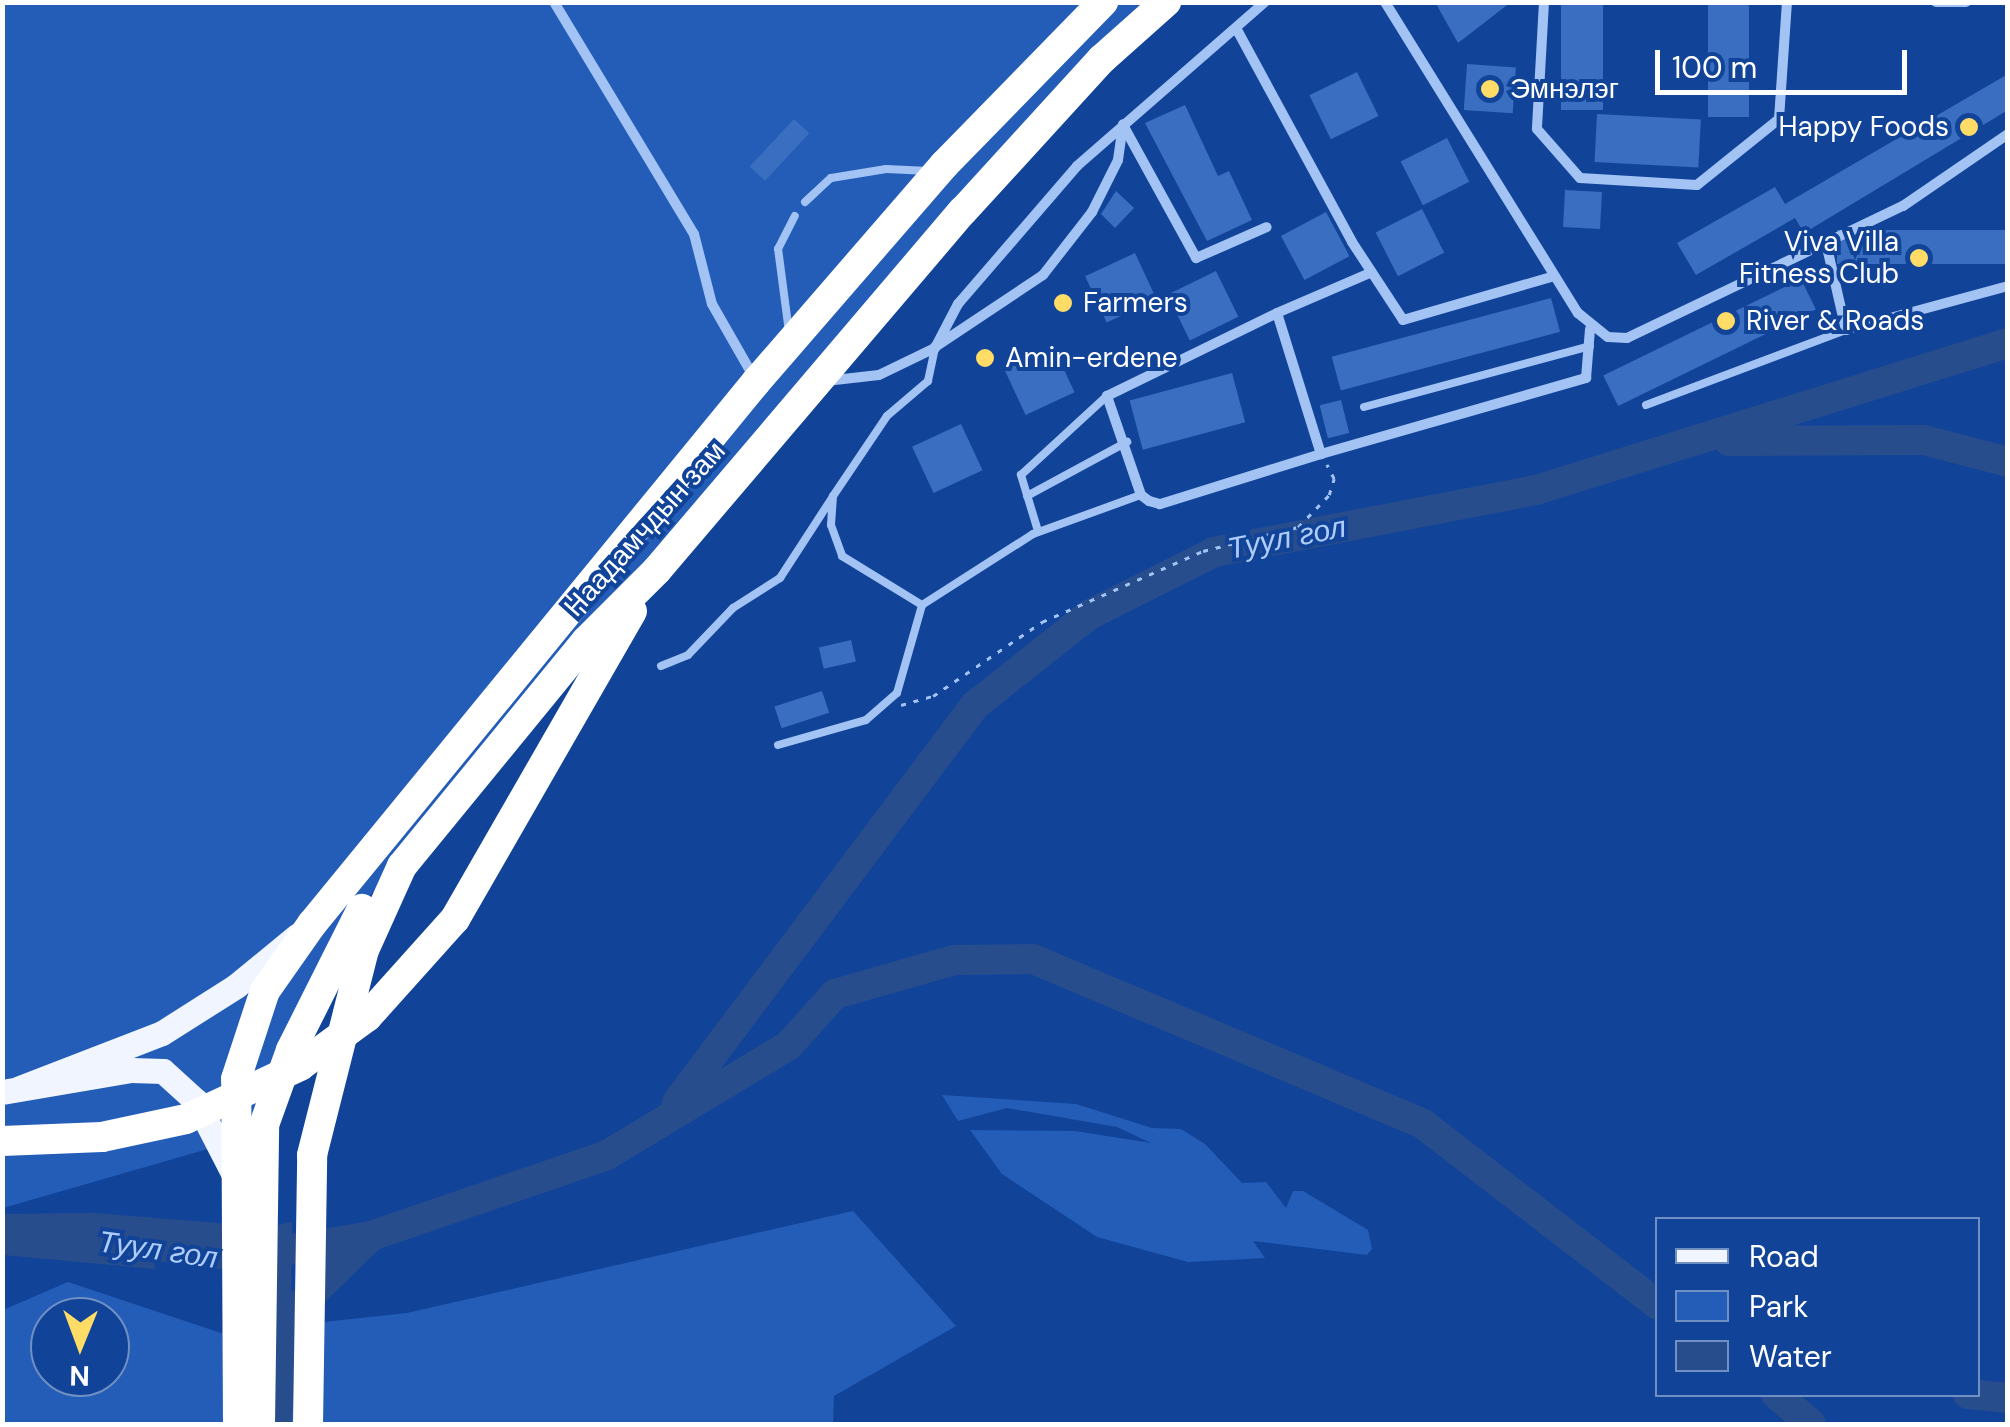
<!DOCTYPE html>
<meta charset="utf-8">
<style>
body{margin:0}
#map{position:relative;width:2010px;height:1427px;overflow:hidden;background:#149;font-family:"DM Sans",sans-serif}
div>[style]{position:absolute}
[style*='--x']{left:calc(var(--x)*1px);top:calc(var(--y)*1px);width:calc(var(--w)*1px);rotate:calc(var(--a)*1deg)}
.green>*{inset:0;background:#235db8}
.water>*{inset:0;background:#284d8d}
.river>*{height:30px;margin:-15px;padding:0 15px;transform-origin:15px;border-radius:15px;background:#284d8d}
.building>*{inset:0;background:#396ec1;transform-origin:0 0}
.path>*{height:2.5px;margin-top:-1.25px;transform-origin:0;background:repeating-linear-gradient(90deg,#a3c3f4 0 5px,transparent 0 13px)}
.lane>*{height:8px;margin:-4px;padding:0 4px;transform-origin:4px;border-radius:4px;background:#a3c3f4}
.street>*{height:10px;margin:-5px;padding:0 5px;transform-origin:5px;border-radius:5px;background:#a3c3f4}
.primary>*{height:25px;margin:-12.5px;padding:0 12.5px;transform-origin:12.5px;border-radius:12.5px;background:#f0f5ff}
.highway>*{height:30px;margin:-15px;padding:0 15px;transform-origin:15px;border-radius:15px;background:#fff}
.dots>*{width:28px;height:28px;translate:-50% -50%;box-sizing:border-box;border:5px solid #149;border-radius:50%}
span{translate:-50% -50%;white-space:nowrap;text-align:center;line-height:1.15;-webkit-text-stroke:8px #149;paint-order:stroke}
.poi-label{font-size:28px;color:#fff}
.left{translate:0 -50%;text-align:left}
.right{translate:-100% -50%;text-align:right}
.street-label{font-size:28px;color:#fff}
.water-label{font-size:30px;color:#afcdfb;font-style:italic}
.frame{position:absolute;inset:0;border:5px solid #fff;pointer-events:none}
.legend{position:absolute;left:1655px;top:1217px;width:325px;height:180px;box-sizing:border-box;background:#149;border:2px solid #708fc2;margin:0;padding:12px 18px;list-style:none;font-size:30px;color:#fff}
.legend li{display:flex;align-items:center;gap:20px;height:50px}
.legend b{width:50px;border:2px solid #708fc2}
.north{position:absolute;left:30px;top:1297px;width:100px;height:100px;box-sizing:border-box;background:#149;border:2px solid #708fc2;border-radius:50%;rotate:181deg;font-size:28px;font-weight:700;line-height:40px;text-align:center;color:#fff}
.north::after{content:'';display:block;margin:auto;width:35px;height:45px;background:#ffdc66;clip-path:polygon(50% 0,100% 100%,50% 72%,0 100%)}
.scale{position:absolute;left:1655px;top:50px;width:252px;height:45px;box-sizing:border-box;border:5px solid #fff;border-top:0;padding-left:12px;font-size:30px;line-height:35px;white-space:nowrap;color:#fff;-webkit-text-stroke:8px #149;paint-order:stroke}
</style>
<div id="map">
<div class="green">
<i style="clip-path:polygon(2px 3px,1144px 3px,993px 156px,346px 924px,253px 1136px,3px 1208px)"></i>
<i style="clip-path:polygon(942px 1095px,1076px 1104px,1152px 1128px,1181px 1129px,1205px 1144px,1242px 1183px,1266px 1182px,1286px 1208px,1293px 1191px,1303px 1191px,1368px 1230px,1372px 1249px,1367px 1255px,1253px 1241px,1265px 1258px,1188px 1262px,1097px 1237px,1002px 1174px,970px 1130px,1075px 1131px,1151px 1143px,1117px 1127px,1007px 1108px,958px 1121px)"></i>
<i style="clip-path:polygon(evenodd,853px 1211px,956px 1326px,834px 1396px,833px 1424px,3px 1424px,3px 1310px,68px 1282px,221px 1333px,407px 1313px,853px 1211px,50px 1317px,110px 1317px,110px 1377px,50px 1377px,50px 1317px)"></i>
</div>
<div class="water">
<i style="clip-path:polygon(94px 1213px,268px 1227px,292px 1222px,290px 1424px,260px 1424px,262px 1274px,154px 1261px,155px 1269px,3px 1255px,2px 1214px)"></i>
</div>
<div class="river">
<i style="--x:1729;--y:441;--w:195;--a:-0.3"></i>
<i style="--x:1924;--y:440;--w:87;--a:14.7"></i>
<i style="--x:677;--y:1102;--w:495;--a:-53.1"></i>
<i style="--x:974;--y:706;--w:147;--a:-38.4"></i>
<i style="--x:1089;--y:615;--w:140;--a:-26.7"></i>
<i style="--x:1214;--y:552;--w:328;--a:-10.9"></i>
<i style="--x:1536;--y:490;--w:494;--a:-17.3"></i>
<i style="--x:253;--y:1256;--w:120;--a:-9.6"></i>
<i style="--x:1776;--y:1394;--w:46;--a:40.6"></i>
<i style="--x:1968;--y:1394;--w:40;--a:5.7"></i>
<i style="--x:276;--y:1424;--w:108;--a:-83.6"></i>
<i style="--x:288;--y:1317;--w:116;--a:-44.3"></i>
<i style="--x:371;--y:1236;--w:250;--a:-18.9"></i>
<i style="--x:607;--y:1155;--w:213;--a:-31.1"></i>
<i style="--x:789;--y:1045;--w:69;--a:-48"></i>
<i style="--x:835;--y:994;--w:124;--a:-15.9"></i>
<i style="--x:954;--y:960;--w:79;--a:-0.7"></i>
<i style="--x:1033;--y:959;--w:423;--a:22.9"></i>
<i style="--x:1423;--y:1124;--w:297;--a:37.6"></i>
</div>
<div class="building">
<i style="clip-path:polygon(1435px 2px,1511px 2px,1458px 43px)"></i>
<i style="left:1561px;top:2px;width:42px;height:108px"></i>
<i style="left:1708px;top:2px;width:41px;height:115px"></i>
<i style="left:1467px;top:64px;width:49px;height:46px;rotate:4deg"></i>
<i style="left:1357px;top:72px;width:49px;height:53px;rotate:64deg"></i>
<i style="clip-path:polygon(2008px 74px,2008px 110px,1804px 233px,1795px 218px,1696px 275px,1677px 243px,1775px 187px,1785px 204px)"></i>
<i style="clip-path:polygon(1185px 105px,1218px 176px,1229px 171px,1252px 220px,1207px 241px,1145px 123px)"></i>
<i style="left:1597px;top:114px;width:104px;height:48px;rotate:3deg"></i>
<i style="left:794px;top:119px;width:21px;height:65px;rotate:43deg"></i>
<i style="left:1447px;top:138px;width:49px;height:52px;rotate:63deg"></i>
<i style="left:1565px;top:190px;width:37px;height:37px;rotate:3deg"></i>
<i style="clip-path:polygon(1116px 191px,1134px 208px,1115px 228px,1101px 214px)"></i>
<i style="left:1422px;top:209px;width:49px;height:52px;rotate:63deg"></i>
<i style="left:1326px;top:212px;width:50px;height:51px;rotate:62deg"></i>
<i style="left:2008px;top:230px;width:34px;height:171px;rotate:90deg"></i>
<i style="left:1135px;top:253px;width:51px;height:55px;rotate:65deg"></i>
<i style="left:1216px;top:271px;width:51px;height:54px;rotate:64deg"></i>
<i style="left:1801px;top:279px;width:34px;height:220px;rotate:64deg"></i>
<i style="left:1551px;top:298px;width:35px;height:227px;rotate:75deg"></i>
<i style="left:1053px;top:346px;width:51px;height:54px;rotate:65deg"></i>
<i style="left:1232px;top:373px;width:51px;height:106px;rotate:75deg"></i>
<i style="left:1341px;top:400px;width:34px;height:22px;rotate:76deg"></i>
<i style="left:961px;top:424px;width:51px;height:54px;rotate:65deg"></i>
<i style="left:851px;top:640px;width:22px;height:33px;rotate:77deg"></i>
<i style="left:822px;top:691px;width:23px;height:50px;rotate:72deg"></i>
</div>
<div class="path">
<i style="--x:901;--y:705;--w:33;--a:-16"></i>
<i style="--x:933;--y:696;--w:132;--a:-34.2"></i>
<i style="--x:1042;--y:622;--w:176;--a:-23.8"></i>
<i style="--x:1203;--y:551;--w:98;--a:-14.2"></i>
<i style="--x:1298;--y:527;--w:45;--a:-45.9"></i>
<i style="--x:1329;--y:495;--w:17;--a:-73"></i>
<i style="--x:1334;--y:479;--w:16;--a:-117"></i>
</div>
<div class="lane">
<i style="--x:805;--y:202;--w:35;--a:-43"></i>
<i style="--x:831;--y:178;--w:56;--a:-9.3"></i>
<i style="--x:886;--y:169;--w:43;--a:2.7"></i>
<i style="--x:789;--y:332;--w:84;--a:-97.5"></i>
<i style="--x:778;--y:249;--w:37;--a:-63"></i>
<i style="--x:935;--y:348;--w:34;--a:102"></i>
<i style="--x:928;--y:381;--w:54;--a:139.5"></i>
<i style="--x:887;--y:416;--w:97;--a:124"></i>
<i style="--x:833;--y:496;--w:29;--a:94"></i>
<i style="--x:831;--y:525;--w:33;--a:70"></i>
<i style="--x:842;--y:556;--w:94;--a:31.5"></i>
<i style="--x:922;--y:605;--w:132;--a:-32.6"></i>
<i style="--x:1033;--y:534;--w:115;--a:-19.9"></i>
<i style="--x:1646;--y:405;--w:214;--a:-20.6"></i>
<i style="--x:1364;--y:407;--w:234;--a:-15.1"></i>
<i style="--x:1027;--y:496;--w:114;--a:-28.4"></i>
<i style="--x:1038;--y:531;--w:59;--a:-106.9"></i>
<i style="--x:1021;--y:475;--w:117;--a:-42.6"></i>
<i style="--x:661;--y:666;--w:29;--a:-22"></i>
<i style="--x:688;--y:655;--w:65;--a:-46.2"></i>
<i style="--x:733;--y:608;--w:56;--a:-32.6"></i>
<i style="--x:780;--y:578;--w:95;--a:-57"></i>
<i style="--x:778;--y:745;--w:91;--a:-15.9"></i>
<i style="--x:866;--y:720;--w:41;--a:-41.1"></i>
<i style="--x:897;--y:693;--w:91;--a:-74.1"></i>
</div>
<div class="street">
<i style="--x:554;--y:2;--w:271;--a:58.9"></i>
<i style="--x:694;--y:234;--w:72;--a:75.6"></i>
<i style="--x:712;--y:304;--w:83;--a:60.3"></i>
<i style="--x:1385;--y:2;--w:366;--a:58.2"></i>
<i style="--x:1578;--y:313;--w:38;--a:39"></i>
<i style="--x:1608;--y:337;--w:19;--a:3"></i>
<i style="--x:1627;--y:338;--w:306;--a:-25.6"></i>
<i style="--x:1903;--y:206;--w:127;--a:-34.4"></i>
<i style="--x:1544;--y:2;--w:127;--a:93.2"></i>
<i style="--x:1537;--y:129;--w:65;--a:48.7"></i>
<i style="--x:1580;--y:178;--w:117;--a:3.4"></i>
<i style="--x:1697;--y:185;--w:105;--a:-38.8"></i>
<i style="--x:1779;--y:119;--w:117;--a:-86.1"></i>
<i style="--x:1936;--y:2;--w:30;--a:0"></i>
<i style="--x:1236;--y:28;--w:243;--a:61.5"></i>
<i style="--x:1352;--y:242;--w:93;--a:56.8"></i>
<i style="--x:1403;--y:320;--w:157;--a:-16.2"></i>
<i style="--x:1123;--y:125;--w:152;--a:61.2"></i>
<i style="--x:1196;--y:258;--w:77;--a:-23.6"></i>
<i style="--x:1826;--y:243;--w:89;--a:77.1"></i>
<i style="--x:1846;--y:330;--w:168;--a:-15.2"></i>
<i style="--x:1277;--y:313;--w:148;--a:72.7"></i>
<i style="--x:1321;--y:454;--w:169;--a:162.7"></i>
<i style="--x:1160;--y:504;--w:11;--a:-165"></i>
<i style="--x:1149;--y:501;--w:10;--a:-143"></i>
<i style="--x:1141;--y:495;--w:105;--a:-109"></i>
<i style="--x:1107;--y:396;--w:189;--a:-26"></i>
<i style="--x:1277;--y:313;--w:103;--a:-23.3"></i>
<i style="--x:935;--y:347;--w:130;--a:-33.7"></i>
<i style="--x:1043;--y:275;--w:80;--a:-52.1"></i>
<i style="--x:1092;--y:212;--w:58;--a:-63.4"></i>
<i style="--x:1118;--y:160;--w:36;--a:-82"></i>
<i style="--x:826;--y:381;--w:53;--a:-6.5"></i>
<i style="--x:879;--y:375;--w:62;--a:-25.7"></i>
<i style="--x:935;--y:348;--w:50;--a:-62.4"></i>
<i style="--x:958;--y:304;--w:182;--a:-49.2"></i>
<i style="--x:1077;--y:166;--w:249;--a:-41.1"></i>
<i style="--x:1321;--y:454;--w:276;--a:-16"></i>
<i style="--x:1586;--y:378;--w:49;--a:-85.3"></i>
</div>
<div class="primary">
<i style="--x:20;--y:1088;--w:152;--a:-21.2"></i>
<i style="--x:162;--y:1033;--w:88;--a:-32.4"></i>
<i style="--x:236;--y:986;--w:80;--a:-39.4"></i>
<i style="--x:2;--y:1092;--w:131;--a:-9.7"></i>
<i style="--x:131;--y:1070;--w:32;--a:2"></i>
<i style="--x:163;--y:1071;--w:45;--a:42.3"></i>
<i style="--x:196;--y:1101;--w:83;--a:62.8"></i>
</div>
<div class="highway">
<i style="--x:2;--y:1141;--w:100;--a:-2.3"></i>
<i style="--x:102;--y:1137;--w:86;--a:-12.1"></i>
<i style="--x:186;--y:1119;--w:126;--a:-24.9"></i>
<i style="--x:300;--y:1066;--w:83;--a:-36.2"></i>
<i style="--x:367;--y:1017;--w:132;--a:-48.1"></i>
<i style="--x:455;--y:919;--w:355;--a:-60.1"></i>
<i style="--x:238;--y:1424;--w:345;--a:-90.3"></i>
<i style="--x:236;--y:1079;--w:93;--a:-71.8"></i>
<i style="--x:265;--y:991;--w:82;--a:-55"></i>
<i style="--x:312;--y:924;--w:701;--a:-50.68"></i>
<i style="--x:756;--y:382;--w:287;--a:-49.1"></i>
<i style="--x:944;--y:165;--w:228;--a:-45.7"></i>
<i style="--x:260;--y:1424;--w:299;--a:-89.2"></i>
<i style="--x:264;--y:1125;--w:80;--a:-70.2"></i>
<i style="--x:291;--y:1050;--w:158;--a:-63.3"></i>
<i style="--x:308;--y:1424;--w:269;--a:-89.1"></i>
<i style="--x:312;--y:1155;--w:211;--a:-75.8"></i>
<i style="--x:364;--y:950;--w:92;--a:-65.7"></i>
<i style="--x:402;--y:866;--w:291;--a:-50.7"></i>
<i style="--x:586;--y:641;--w:100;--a:-45"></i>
<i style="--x:657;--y:570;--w:472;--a:-49.6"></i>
<i style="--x:963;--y:211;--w:206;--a:-47.6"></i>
<i style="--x:1102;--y:59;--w:86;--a:-41.7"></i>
</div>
<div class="dots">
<i style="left:1490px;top:89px;background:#ffdc66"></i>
<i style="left:1969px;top:127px;background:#ffdc66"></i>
<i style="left:1919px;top:258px;background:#ffdc66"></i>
<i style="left:1063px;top:303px;background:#ffdc66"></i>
<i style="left:1726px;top:321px;background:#ffdc66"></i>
<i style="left:985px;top:358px;background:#ffdc66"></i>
</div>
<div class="poi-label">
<span class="left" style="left:1510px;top:89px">Эмнэлэг</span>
<span class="right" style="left:1949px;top:127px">Happy Foods</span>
<span class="right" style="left:1899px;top:258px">Viva Villa<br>Fitness Club</span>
<span class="left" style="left:1083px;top:303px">Farmers</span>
<span class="left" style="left:1746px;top:321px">River &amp; Roads</span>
<span class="left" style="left:1005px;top:358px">Amin-erdene</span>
</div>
<div class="street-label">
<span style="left:645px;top:529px;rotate:-48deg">Наадамчдын зам</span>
</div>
<div class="water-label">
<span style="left:1287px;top:538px;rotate:-11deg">Туул гол</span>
<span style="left:158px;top:1250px;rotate:8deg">Туул гол</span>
</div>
<div class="frame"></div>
<ul class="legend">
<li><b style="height:12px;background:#f0f5ff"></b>Road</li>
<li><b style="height:28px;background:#235db8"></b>Park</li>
<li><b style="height:28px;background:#284d8d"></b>Water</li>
</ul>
<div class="north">N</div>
<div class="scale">100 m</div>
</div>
